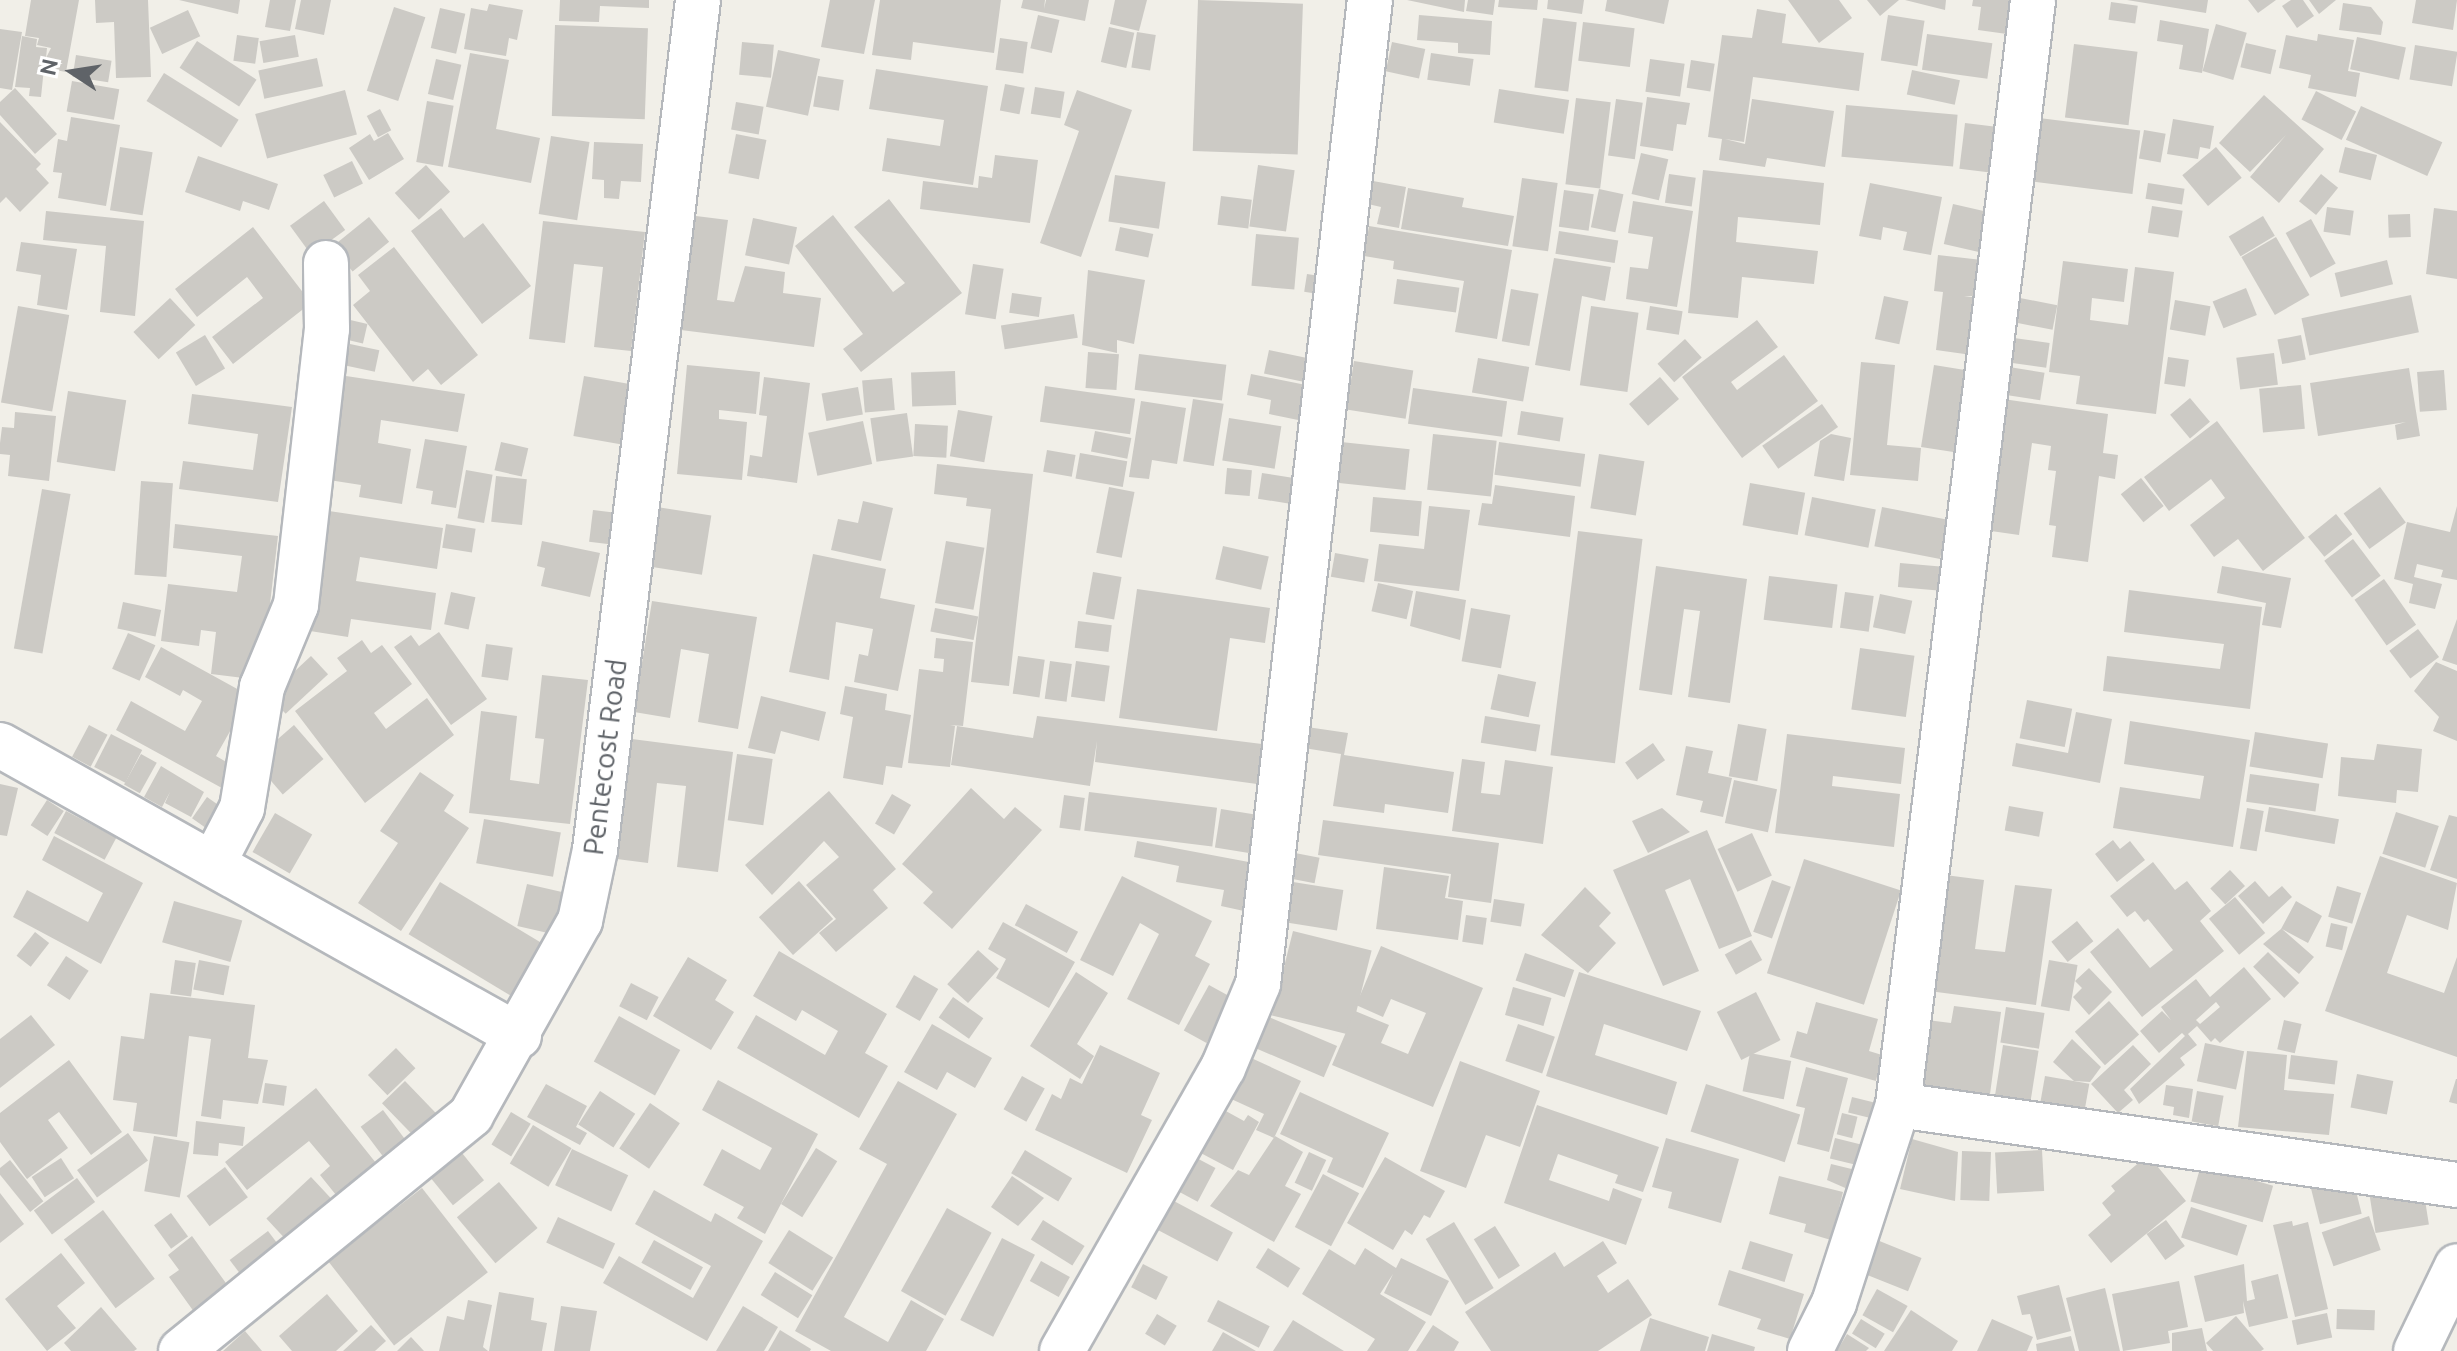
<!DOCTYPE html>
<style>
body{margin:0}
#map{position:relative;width:2457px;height:1351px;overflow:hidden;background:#f1efe8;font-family:Ubuntu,sans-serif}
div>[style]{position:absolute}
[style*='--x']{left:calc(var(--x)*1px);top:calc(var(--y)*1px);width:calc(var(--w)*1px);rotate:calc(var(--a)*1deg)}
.building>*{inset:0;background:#cccac5;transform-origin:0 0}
.roads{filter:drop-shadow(2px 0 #b5b8bc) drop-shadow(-2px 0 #b5b8bc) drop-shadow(0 2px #b5b8bc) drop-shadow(0 -2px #b5b8bc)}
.minor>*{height:44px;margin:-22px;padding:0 22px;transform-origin:22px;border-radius:22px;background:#fff}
span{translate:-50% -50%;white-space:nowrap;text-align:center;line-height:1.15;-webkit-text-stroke:6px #fff;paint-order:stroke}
.street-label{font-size:28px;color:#5f6368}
.north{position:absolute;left:32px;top:32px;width:80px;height:80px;-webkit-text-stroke:6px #fff;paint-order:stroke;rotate:282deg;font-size:22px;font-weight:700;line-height:32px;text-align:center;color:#5f6368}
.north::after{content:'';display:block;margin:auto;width:28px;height:36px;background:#5f6368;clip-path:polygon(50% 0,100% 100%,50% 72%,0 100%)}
</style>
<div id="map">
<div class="building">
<i style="clip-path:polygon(31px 0,79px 0,66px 72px,44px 68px,41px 97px,29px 96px,30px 88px,15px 87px,22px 36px,37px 39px,36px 47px,47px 48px,46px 58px,51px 48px,37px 45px,39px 38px,25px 36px)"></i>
<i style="clip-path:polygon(95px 0,148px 0,151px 77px,116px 78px,114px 22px,96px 23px)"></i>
<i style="clip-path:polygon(179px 0,240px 0,238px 14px)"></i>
<i style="clip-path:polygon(270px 0,296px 0,290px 31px,265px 27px)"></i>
<i style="clip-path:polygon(301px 0,331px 0,324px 35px,295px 29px)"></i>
<i style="clip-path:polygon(560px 0,649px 0,649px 8px,600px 6px,599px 22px,559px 21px)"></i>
<i style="clip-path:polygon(830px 0,875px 0,864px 54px,821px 47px)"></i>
<i style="clip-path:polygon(880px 0,1001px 0,994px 53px,913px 42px,911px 60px,872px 55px)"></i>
<i style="clip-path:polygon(1023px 0,1045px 0,1044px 9px,1046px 0,1089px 0,1085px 21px,1021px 8px)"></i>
<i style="clip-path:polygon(1115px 0,1147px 0,1139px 31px,1110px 24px)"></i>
<i style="left:1198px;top:0;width:105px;height:151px;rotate:2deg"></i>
<i style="clip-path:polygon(1407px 0,1465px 0,1464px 12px)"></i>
<i style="clip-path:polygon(1468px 0,1495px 0,1493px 15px,1466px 11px)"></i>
<i style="clip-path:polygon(1499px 0,1538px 0,1537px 10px,1498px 7px)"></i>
<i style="clip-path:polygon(1548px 0,1584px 0,1582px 14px,1547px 9px)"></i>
<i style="clip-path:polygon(1607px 0,1669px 0,1664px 24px,1605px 11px)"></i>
<i style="clip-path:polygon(1788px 0,1839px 0,1852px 18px,1819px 43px)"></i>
<i style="clip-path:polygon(1867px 0,1899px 0,1880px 16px)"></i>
<i style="clip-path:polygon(1905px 0,1946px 0,1945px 10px)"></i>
<i style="clip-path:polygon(1973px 0,2012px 0,2007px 34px,1978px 30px,1981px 7px,1972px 6px)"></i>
<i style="clip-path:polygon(2127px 0,2208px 0,2206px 13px)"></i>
<i style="clip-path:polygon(2248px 0,2276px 0,2258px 13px)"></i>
<i style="clip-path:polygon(2291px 0,2303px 0,2314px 16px,2297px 28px,2282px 6px)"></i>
<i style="clip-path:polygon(2309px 0,2336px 0,2319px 14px)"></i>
<i style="clip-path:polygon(2416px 0,2457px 0,2453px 30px,2412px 23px)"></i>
<i style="left:2111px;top:2px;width:27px;height:18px;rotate:8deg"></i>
<i style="clip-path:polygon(2343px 3px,2371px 7px,2383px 22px,2381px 35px,2339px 30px)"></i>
<i style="clip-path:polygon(489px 4px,523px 10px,517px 40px,509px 38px,506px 56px,464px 49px,471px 8px,487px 11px)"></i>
<i style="left:394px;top:7px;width:33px;height:88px;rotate:18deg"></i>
<i style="left:440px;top:8px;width:26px;height:41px;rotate:13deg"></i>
<i style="clip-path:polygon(1757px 9px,1786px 14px,1782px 43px,1864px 53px,1859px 91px,1753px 77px,1744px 142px,1725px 139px,1745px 144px,1752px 99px,1834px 111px,1825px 167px,1767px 158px,1765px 167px,1719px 160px,1722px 139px,1708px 137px,1722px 35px,1752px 38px)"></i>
<i style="left:188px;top:10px;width:29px;height:42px;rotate:65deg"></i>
<i style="left:1038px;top:15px;width:22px;height:34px;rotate:13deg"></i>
<i style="clip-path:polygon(1419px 15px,1492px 21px,1490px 55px,1458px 53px,1458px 43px,1417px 40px)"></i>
<i style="left:1888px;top:15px;width:37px;height:46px;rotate:9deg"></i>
<i style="left:1543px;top:18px;width:34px;height:70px;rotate:7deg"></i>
<i style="clip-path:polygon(2160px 20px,2209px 29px,2202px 73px,2179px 69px,2183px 45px,2157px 41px)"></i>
<i style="left:1583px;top:22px;width:52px;height:39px;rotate:7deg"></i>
<i style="left:2216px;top:24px;width:32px;height:49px;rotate:16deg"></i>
<i style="left:555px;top:25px;width:93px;height:91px;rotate:2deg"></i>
<i style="left:1109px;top:27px;width:26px;height:36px;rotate:13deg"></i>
<i style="clip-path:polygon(0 29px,22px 32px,12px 90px,0 88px)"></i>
<i style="left:1137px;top:32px;width:19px;height:36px;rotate:9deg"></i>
<i style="left:1927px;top:34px;width:66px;height:36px;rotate:8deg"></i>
<i style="clip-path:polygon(2318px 34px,2354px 40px,2348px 71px,2360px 73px,2356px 97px,2308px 88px,2311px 75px,2279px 68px,2286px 35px,2317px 41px)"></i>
<i style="left:237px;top:35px;width:22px;height:26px;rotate:8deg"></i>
<i style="left:295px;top:35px;width:22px;height:36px;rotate:80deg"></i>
<i style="left:2357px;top:37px;width:50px;height:33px;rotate:12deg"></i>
<i style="left:1000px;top:38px;width:28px;height:32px;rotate:8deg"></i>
<i style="left:197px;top:41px;width:71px;height:32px;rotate:33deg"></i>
<i style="left:742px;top:42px;width:32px;height:33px;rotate:5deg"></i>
<i style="left:1392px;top:42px;width:34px;height:30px;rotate:12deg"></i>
<i style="left:2246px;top:43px;width:31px;height:25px;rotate:13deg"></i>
<i style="left:2074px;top:44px;width:64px;height:74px;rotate:7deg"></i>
<i style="left:2415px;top:45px;width:43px;height:35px;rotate:9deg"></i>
<i style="left:778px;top:50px;width:43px;height:58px;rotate:12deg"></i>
<i style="clip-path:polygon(470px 53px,509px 60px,496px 129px,540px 138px,531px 183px,448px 167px)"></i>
<i style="left:1431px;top:53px;width:43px;height:27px;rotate:8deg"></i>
<i style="left:76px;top:55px;width:36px;height:22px;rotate:9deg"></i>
<i style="left:317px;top:58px;width:29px;height:60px;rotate:78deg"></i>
<i style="left:436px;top:59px;width:26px;height:36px;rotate:13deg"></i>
<i style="left:1650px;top:59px;width:35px;height:33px;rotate:8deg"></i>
<i style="left:1691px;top:60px;width:24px;height:28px;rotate:9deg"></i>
<i style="clip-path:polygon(876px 69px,988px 86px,973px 185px,882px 171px,887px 138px,940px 146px,944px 120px,869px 109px)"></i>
<i style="left:1912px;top:70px;width:49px;height:25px;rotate:12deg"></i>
<i style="left:164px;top:73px;width:88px;height:33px;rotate:32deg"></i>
<i style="left:818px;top:76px;width:26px;height:31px;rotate:9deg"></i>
<i style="left:72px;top:81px;width:48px;height:31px;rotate:10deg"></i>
<i style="left:1005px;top:84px;width:20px;height:27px;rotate:11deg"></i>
<i style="left:1035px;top:87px;width:30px;height:27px;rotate:9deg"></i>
<i style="clip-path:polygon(15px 88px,57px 134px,35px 154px,0 115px,0 102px)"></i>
<i style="left:1499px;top:89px;width:71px;height:34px;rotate:9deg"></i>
<i style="left:345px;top:90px;width:46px;height:93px;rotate:75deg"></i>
<i style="clip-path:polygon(1077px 90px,1132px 110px,1081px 257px,1040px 243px,1079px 131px,1064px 125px)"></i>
<i style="left:2316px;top:91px;width:45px;height:32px;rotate:27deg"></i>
<i style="clip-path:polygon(2264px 95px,2324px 149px,2279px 203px,2250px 177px,2286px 135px,2250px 172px,2219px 143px)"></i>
<i style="clip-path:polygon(1647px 97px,1690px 103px,1686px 125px,1677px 124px,1673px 151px,1640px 146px)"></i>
<i style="left:1576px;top:98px;width:35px;height:87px;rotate:7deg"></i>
<i style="left:1616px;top:99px;width:27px;height:57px;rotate:8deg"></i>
<i style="left:427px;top:101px;width:27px;height:62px;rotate:10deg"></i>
<i style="left:736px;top:102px;width:28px;height:28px;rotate:10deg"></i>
<i style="left:1846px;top:105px;width:112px;height:52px;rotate:5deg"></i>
<i style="left:2361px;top:106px;width:89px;height:37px;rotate:24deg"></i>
<i style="left:380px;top:109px;width:24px;height:15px;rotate:62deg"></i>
<i style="clip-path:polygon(71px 117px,120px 125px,106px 206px,58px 198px,62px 173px,53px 172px,58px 139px,67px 141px)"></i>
<i style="left:2039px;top:118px;width:102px;height:64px;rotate:7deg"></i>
<i style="clip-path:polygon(2173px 119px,2214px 126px,2210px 149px,2200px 147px,2198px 159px,2167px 154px)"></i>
<i style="clip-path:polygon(0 122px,41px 164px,36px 169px,49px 183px,20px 212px,6px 197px,0 203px)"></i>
<i style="left:1965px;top:123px;width:31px;height:46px;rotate:7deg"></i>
<i style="left:2144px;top:130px;width:22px;height:29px;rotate:10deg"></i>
<i style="clip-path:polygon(388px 133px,404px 159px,369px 180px,349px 148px,370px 134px,374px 141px)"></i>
<i style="left:736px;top:134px;width:31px;height:40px;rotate:11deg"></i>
<i style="left:551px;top:136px;width:39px;height:79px;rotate:9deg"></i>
<i style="clip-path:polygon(594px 142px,643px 144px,641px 182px,621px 181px,619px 199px,604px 198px,604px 180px,592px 179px)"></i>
<i style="left:120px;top:147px;width:33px;height:64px;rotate:9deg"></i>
<i style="left:2216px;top:147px;width:40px;height:44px;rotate:50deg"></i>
<i style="left:2345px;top:147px;width:33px;height:26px;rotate:14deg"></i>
<i style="left:1641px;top:153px;width:28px;height:42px;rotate:13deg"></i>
<i style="clip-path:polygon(995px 155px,1038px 160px,1030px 223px,920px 209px,923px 181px,978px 188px,979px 176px,992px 178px)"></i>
<i style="clip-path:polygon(198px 156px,278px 184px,269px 210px,243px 201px,240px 211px,185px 192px)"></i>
<i style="left:352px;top:161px;width:25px;height:32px;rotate:64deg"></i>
<i style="left:426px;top:165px;width:36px;height:42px;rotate:48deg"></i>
<i style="left:1258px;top:165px;width:37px;height:62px;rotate:8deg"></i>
<i style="clip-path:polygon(1703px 170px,1824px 183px,1820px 225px,1738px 217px,1736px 242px,1818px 251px,1814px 284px,1742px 277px,1738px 318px,1688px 313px)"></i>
<i style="left:1669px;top:174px;width:27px;height:29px;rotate:8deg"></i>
<i style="left:2321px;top:174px;width:22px;height:35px;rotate:39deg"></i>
<i style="left:1115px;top:175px;width:51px;height:47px;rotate:8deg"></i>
<i style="left:1522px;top:178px;width:36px;height:69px;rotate:8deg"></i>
<i style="clip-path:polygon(1373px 181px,1406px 187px,1399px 228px,1377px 224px,1381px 207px,1368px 204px)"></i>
<i style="clip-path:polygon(1870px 183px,1942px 197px,1931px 255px,1903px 250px,1907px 232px,1883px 227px,1881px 240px,1859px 236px)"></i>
<i style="left:2148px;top:183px;width:37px;height:16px;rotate:9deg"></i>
<i style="clip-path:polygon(1408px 188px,1464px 198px,1462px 207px,1514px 216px,1508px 246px,1401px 229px)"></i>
<i style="left:1599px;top:189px;width:25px;height:39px;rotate:12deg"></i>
<i style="left:1564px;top:190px;width:30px;height:37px;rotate:8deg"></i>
<i style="left:1221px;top:196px;width:31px;height:29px;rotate:7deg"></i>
<i style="clip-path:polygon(889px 199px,962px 293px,861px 372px,843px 349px,863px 334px,795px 246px,833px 215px,893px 292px,905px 283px,854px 227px)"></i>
<i style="left:324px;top:201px;width:36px;height:42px;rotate:54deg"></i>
<i style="clip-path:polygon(1633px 201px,1693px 211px,1677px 307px,1626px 299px,1630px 267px,1648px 269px,1653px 237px,1628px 233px)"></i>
<i style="left:1953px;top:204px;width:37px;height:41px;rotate:13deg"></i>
<i style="left:2152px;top:206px;width:31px;height:27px;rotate:9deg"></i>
<i style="left:2327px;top:207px;width:27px;height:25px;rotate:8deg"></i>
<i style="clip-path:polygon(441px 208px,464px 238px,483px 223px,531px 286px,482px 324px,411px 231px)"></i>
<i style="clip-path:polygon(2434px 208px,2457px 211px,2457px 279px,2426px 274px)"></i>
<i style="clip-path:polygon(46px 211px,144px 221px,135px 316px,100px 312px,106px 246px,43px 240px)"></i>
<i style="left:2410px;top:214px;width:23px;height:22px;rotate:88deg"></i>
<i style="clip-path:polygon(688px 215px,728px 220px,717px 300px,734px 302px,745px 266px,785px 272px,783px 293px,821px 298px,814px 347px,673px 329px)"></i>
<i style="left:2263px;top:216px;width:23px;height:40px;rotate:59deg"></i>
<i style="left:369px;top:217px;width:32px;height:47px;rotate:51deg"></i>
<i style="left:753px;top:218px;width:45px;height:38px;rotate:12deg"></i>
<i style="left:2311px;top:219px;width:51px;height:29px;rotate:61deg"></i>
<i style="clip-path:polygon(543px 221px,645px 232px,631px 351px,594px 347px,603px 267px,574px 264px,565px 343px,529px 339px)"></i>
<i style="clip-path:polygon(1369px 226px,1512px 250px,1497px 339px,1455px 332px,1464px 281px,1393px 269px,1394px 261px,1364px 256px)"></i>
<i style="clip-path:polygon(253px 227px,311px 303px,233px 364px,212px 337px,263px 298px,247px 277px,197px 317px,175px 289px)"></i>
<i style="left:1120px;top:227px;width:34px;height:24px;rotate:12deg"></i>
<i style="left:1559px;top:231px;width:60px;height:23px;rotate:9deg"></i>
<i style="left:1256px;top:234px;width:43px;height:52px;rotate:5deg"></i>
<i style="left:2276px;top:237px;width:67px;height:40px;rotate:60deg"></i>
<i style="clip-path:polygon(21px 242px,77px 249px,67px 310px,37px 305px,41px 275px,16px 271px)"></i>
<i style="clip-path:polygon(394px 247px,478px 355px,441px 385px,428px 369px,413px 382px,353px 305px,370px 291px,358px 275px)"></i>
<i style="clip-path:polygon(1938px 255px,1982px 260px,1978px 296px,1964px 296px,1986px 299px,1979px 356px,1936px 350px,1943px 292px,1934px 291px)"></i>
<i style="clip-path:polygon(1554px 258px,1611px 267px,1605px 301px,1582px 296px,1570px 371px,1535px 365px)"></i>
<i style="left:2387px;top:260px;width:25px;height:54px;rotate:76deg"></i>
<i style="clip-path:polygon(2063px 261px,2128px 269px,2124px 302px,2092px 298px,2090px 320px,2128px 325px,2135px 267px,2174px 272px,2156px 414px,2076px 404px,2080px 376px,2049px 372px)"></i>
<i style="left:973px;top:264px;width:31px;height:51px;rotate:9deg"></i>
<i style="clip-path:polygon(1088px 270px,1145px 280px,1134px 344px,1117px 340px,1117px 353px,1082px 345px)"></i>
<i style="left:1307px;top:274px;width:19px;height:18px;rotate:9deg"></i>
<i style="left:1397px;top:279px;width:63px;height:25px;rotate:8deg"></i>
<i style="left:2246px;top:288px;width:29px;height:36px;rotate:68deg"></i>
<i style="left:1511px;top:289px;width:28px;height:53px;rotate:10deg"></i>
<i style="left:1012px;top:293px;width:30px;height:20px;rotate:8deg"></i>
<i style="left:2411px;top:295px;width:38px;height:112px;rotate:78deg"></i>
<i style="left:1884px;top:296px;width:25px;height:44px;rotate:12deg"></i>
<i style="left:170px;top:298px;width:37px;height:50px;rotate:47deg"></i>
<i style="left:2020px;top:298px;width:38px;height:25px;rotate:11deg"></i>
<i style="left:2175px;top:300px;width:36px;height:30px;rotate:10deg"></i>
<i style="left:18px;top:306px;width:52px;height:98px;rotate:10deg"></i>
<i style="left:1591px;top:306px;width:48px;height:80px;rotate:8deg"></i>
<i style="left:1650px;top:306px;width:33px;height:24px;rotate:9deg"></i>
<i style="left:1074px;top:314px;width:24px;height:74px;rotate:81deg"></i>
<i style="left:346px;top:319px;width:22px;height:20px;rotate:13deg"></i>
<i style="clip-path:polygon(1757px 320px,1778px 347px,1731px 382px,1737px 390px,1784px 355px,1818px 401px,1742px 458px,1682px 377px)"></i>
<i style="left:205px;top:335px;width:39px;height:34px;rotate:59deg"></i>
<i style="left:2301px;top:335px;width:25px;height:24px;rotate:79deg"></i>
<i style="left:2014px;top:338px;width:36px;height:25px;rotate:8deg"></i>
<i style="left:1685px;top:339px;width:25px;height:37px;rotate:48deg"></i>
<i style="left:350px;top:344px;width:30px;height:22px;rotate:12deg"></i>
<i style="left:1269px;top:350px;width:45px;height:24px;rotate:12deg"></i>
<i style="left:1088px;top:352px;width:31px;height:36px;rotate:4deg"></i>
<i style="left:2274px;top:353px;width:32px;height:38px;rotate:83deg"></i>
<i style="left:1139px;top:354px;width:88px;height:36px;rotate:7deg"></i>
<i style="left:2168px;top:357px;width:21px;height:27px;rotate:8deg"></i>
<i style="left:1478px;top:358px;width:52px;height:35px;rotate:10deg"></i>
<i style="left:1354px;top:361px;width:60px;height:49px;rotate:9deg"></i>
<i style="clip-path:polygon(1861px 362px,1895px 365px,1887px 445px,1921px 448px,1918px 481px,1850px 475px)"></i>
<i style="clip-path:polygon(687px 365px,760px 372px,756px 414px,719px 410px,719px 419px,747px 422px,742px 480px,677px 474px)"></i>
<i style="left:1934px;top:365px;width:36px;height:83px;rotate:9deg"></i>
<i style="left:2009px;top:367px;width:36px;height:28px;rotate:9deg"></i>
<i style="clip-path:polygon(2409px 368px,2420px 436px,2397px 440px,2395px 425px,2406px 422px,2318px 436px,2310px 383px)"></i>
<i style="left:2444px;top:370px;width:40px;height:27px;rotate:86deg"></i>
<i style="left:955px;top:371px;width:34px;height:44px;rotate:88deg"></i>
<i style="clip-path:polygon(1251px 374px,1311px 386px,1303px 421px,1269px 414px,1271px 400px,1247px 395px)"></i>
<i style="clip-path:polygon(346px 376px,465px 394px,458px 432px,381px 420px,378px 443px,411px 449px,402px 504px,359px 497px,361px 485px,329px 480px)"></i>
<i style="left:584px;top:376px;width:55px;height:61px;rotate:10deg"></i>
<i style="clip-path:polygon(764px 377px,810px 383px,797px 483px,747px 476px,750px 455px,762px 457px,767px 416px,759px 415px)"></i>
<i style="left:1660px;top:377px;width:29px;height:41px;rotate:49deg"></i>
<i style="left:892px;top:378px;width:32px;height:30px;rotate:85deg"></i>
<i style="left:2301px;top:385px;width:44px;height:42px;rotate:85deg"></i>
<i style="left:1045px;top:386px;width:91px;height:36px;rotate:8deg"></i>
<i style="left:858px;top:387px;width:28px;height:37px;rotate:80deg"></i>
<i style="left:1413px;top:388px;width:95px;height:36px;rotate:8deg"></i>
<i style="left:68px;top:391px;width:59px;height:72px;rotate:9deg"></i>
<i style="clip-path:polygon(192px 394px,292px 407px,278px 502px,179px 489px,183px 461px,253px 470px,258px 434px,188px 424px)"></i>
<i style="left:2190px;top:398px;width:31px;height:26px;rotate:50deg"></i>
<i style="left:1193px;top:399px;width:31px;height:63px;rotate:9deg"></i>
<i style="clip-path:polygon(2003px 399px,2108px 414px,2103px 453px,2118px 455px,2115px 479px,2099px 476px,2088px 562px,2052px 557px,2056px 526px,2049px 525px,2056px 471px,2048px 470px,2051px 446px,2032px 443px,2019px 535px,1984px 530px)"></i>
<i style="clip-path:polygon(1141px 401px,1186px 408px,1177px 464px,1152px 460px,1149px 479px,1129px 477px)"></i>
<i style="left:1822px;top:404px;width:28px;height:73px;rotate:55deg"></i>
<i style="left:958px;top:410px;width:35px;height:47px;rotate:10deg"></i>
<i style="left:1521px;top:411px;width:43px;height:24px;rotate:9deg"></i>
<i style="clip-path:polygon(15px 412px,56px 416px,49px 481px,8px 476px,10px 455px,0 454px,0 443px,2px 427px,14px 428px)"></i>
<i style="left:907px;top:413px;width:44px;height:37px;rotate:82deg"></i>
<i style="left:1229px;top:418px;width:53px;height:43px;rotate:9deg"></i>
<i style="left:863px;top:421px;width:44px;height:56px;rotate:78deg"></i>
<i style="clip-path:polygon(2217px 421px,2305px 538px,2263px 571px,2238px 539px,2214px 557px,2190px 525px,2225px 498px,2211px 479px,2169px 511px,2144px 477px)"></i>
<i style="left:915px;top:424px;width:33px;height:32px;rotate:3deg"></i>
<i style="left:1095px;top:431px;width:37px;height:21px;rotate:11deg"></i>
<i style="left:1433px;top:434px;width:64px;height:56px;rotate:6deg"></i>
<i style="clip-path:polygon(1831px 434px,1851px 438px,1844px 481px,1814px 476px,1820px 441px)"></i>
<i style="clip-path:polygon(425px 439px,467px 446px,456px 508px,431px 504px,433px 491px,416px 488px)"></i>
<i style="left:501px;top:442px;width:28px;height:29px;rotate:13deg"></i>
<i style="left:1341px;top:442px;width:69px;height:41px;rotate:6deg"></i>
<i style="left:1499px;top:442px;width:87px;height:33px;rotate:8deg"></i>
<i style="left:1047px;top:450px;width:29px;height:22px;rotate:10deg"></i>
<i style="left:1080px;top:453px;width:48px;height:26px;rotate:10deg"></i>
<i style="left:1599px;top:454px;width:46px;height:55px;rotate:9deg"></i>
<i style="clip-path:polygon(937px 464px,1033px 474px,1009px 686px,971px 682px,991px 509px,966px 506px,967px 498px,934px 494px)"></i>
<i style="left:1227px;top:468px;width:25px;height:26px;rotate:5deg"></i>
<i style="left:466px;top:470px;width:27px;height:49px;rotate:10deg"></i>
<i style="left:1262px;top:473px;width:37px;height:26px;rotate:9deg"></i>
<i style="left:496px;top:476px;width:31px;height:46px;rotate:6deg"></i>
<i style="left:2141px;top:478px;width:36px;height:26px;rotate:51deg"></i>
<i style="left:141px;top:481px;width:32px;height:94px;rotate:4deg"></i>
<i style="left:1750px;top:483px;width:56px;height:43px;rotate:10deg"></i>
<i style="clip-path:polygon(1495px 485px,1575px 496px,1570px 537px,1478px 525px,1482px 503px,1492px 504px)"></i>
<i style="left:1109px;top:487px;width:26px;height:67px;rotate:11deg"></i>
<i style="left:2380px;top:487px;width:44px;height:45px;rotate:54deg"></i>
<i style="left:42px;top:489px;width:29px;height:162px;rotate:10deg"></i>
<i style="left:1373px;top:497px;width:49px;height:35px;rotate:5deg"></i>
<i style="left:1812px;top:497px;width:65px;height:39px;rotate:11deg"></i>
<i style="clip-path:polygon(863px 501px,893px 508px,881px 561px,831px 550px,838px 519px,858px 523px)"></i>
<i style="clip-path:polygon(1429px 506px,1470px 510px,1459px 591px,1374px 581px,1379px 544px,1424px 549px)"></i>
<i style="clip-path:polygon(2457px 506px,2457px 580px,2441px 577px,2443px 570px,2417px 564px,2414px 577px,2442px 584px,2435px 609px,2409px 603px,2413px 584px,2394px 579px,2407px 522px,2450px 532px)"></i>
<i style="left:657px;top:507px;width:55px;height:60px;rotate:9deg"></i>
<i style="left:1882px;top:507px;width:67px;height:40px;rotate:11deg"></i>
<i style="left:593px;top:510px;width:31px;height:32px;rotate:7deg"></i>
<i style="clip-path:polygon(329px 511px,443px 528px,437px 569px,360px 557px,356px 581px,436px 593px,431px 630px,351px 619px,348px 637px,310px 631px)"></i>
<i style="left:2336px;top:514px;width:26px;height:36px;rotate:51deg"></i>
<i style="clip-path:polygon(175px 524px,278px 536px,261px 680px,211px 674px,216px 632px,201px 630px,199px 646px,161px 641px,168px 584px,237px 592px,242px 556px,173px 548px)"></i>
<i style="left:446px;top:524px;width:30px;height:24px;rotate:9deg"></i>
<i style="left:1578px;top:531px;width:65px;height:226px;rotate:7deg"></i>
<i style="left:2353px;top:539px;width:46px;height:36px;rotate:53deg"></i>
<i style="clip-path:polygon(542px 541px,600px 553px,590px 597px,541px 586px,545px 568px,537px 566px)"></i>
<i style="left:946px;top:541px;width:39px;height:63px;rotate:10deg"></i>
<i style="left:1223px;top:546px;width:47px;height:34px;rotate:13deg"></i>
<i style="left:1335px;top:553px;width:34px;height:24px;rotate:10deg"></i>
<i style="clip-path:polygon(813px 554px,886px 569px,880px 598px,915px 605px,898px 691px,854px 682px,859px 654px,868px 656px,873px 629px,836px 622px,829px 680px,789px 672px)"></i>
<i style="left:1900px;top:563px;width:46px;height:24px;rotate:5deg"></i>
<i style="clip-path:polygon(1656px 566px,1747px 579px,1730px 703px,1688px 697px,1700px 611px,1684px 609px,1672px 695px,1639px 690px)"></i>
<i style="clip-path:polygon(2222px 566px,2291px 578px,2281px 628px,2262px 625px,2266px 603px,2217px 593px)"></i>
<i style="left:1093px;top:572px;width:29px;height:43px;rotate:10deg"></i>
<i style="left:1769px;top:576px;width:69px;height:44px;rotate:7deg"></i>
<i style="left:2384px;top:579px;width:56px;height:36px;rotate:55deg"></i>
<i style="left:1378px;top:583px;width:36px;height:29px;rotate:13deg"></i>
<i style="clip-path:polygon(1137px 589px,1270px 608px,1265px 643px,1230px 638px,1217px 731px,1119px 718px)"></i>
<i style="clip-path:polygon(2129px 590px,2262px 607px,2250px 709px,2103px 691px,2107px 656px,2220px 669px,2224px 644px,2124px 632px)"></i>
<i style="clip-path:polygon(1416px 591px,1466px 600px,1460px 640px,1410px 626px)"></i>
<i style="left:451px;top:592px;width:25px;height:33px;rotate:12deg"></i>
<i style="left:1845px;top:592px;width:29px;height:36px;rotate:8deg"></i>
<i style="left:1880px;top:594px;width:33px;height:34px;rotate:12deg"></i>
<i style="clip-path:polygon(652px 601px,757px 617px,738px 729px,698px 722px,709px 654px,681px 649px,670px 718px,634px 712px)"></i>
<i style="left:123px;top:602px;width:39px;height:27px;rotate:12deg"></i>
<i style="left:935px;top:608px;width:44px;height:24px;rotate:11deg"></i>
<i style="left:1471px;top:608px;width:40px;height:54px;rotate:10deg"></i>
<i style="clip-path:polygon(2457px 619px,2457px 665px,2442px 660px)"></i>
<i style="left:1078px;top:621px;width:34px;height:27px;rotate:7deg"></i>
<i style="left:2418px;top:629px;width:35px;height:36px;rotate:53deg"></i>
<i style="clip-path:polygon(439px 632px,487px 699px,451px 725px,394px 647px,411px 635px,419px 646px)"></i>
<i style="left:128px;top:633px;width:30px;height:39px;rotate:24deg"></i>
<i style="clip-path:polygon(936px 638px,973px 642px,963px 726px,950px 725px,955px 726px,950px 767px,908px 763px,919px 669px,943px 672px,944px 659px,934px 658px)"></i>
<i style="clip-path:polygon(362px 640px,371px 653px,382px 645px,412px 684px,374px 713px,386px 729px,427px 698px,454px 735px,365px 803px,295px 711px,347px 671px,337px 658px)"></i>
<i style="left:486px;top:644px;width:27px;height:33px;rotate:8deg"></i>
<i style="clip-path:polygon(161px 647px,250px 696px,216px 756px,242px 771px,231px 793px,116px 730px,131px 701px,185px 731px,202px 701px,183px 690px,180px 696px,145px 677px)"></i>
<i style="left:1860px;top:648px;width:55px;height:62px;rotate:8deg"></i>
<i style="left:311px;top:656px;width:25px;height:58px;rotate:47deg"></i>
<i style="left:1018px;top:656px;width:27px;height:38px;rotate:8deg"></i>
<i style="left:1050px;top:661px;width:22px;height:38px;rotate:8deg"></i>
<i style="left:1076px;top:661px;width:34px;height:36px;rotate:8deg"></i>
<i style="clip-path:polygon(2436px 662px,2457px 671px,2457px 741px,2433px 731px,2439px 717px,2414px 691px)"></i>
<i style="left:1498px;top:674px;width:39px;height:36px;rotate:12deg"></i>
<i style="clip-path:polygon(542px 675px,588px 680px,570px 824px,469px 813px,481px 711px,517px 716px,510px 780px,539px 784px,544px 739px,535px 738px)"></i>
<i style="clip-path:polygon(845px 686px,887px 694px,885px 710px,911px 715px,902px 768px,886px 766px,883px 785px,843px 778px,853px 717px,840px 714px)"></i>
<i style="clip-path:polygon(761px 696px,826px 712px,819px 741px,781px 731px,775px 754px,748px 748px)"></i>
<i style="left:2027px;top:700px;width:46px;height:39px;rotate:11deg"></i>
<i style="clip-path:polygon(2076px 712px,2112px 719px,2100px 783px,2012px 766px,2016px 743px,2068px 753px)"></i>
<i style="clip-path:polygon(1037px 716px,1262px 744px,1257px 784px,1095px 762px,1097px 741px,1090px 786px,951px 765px,957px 726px,1033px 738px)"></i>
<i style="left:1485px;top:716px;width:56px;height:27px;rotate:9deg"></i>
<i style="clip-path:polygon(2130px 721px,2250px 740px,2233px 847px,2113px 828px,2120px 787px,2200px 799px,2204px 776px,2124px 764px)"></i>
<i style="left:1738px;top:724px;width:29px;height:53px;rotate:10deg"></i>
<i style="left:89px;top:725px;width:21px;height:36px;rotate:28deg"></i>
<i style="left:294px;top:725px;width:45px;height:54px;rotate:49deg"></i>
<i style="clip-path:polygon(1307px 727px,1348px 733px,1344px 755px,1454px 772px,1448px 813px,1385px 804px,1384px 813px,1333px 806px,1341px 754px,1304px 748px)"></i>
<i style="left:2255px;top:732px;width:74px;height:35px;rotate:9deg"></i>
<i style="left:111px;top:734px;width:35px;height:37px;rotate:27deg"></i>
<i style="clip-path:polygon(1787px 734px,1905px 748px,1901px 784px,1833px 776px,1832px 786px,1900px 794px,1894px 847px,1775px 833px)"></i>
<i style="clip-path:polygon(624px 738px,733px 752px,718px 872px,677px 867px,686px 786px,657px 783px,648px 863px,609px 858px)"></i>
<i style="left:1653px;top:743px;width:21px;height:34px;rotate:55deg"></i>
<i style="clip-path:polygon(2377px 744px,2422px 749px,2418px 792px,2397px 790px,2396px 803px,2338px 796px,2341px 757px,2374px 760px)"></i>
<i style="clip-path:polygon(1686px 746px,1713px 751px,1708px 773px,1732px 778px,1723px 817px,1700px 812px,1703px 801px,1676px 795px)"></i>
<i style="left:141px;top:754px;width:18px;height:35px;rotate:29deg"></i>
<i style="left:737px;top:754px;width:36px;height:67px;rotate:8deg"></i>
<i style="clip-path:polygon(1462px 759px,1485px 762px,1481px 793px,1500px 795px,1505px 760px,1553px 767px,1543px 844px,1452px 831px)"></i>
<i style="clip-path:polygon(161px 766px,204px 792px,191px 817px,165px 803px,170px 792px,162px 807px,144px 797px)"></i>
<i style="clip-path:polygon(420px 772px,454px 795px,444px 811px,469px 828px,401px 931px,358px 903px,398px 843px,380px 831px)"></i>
<i style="left:2250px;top:774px;width:70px;height:28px;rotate:8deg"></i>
<i style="left:1734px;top:780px;width:44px;height:44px;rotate:12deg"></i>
<i style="clip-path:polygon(0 784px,18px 788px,7px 836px,0 835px)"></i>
<i style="clip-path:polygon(971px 788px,1004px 819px,1015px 807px,1042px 830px,952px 929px,923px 903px,933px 892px,902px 864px)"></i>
<i style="clip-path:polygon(829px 791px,896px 869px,873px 890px,888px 908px,836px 952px,819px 933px,836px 919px,806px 885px,839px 857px,824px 841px,772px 895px,745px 865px)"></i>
<i style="left:1089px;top:792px;width:129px;height:39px;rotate:7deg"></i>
<i style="left:892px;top:794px;width:22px;height:34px;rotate:30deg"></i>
<i style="left:1064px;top:795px;width:21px;height:33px;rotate:8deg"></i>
<i style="left:207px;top:797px;width:19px;height:26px;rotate:35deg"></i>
<i style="left:47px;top:800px;width:20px;height:30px;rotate:33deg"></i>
<i style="left:2009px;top:806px;width:35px;height:25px;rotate:10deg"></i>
<i style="left:2269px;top:807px;width:71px;height:25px;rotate:10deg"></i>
<i style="clip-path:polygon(1662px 808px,1690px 832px,1648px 853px,1632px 821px)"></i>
<i style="left:2247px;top:808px;width:17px;height:41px;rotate:10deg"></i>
<i style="left:1221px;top:809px;width:36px;height:39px;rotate:9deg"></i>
<i style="left:66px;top:811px;width:57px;height:25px;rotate:28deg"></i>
<i style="left:2396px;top:812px;width:45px;height:44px;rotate:18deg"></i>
<i style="left:275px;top:813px;width:43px;height:45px;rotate:30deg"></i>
<i style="clip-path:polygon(2449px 815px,2457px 817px,2457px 879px,2430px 870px)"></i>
<i style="left:484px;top:819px;width:78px;height:45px;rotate:10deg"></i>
<i style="clip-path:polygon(1323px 820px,1499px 843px,1491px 903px,1448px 897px,1451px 874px,1318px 855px)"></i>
<i style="clip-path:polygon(1707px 830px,1752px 936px,1719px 949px,1690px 879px,1665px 890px,1699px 971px,1663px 986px,1613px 870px)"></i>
<i style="left:1752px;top:833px;width:47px;height:38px;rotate:65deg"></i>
<i style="clip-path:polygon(54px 836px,143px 883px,101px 964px,13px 917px,27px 890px,88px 922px,103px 893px,42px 860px)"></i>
<i style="clip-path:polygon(2113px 840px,2120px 849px,2130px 841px,2145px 860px,2117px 882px,2095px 854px)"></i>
<i style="clip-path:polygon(1137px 841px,1254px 863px,1244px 911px,1221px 906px,1224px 890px,1176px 882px,1179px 866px,1134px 857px)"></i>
<i style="left:1295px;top:853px;width:25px;height:26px;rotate:11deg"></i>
<i style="clip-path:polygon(2380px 856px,2457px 883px,2448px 930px,2407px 915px,2387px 973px,2444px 993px,2457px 957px,2457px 1057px,2325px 1011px)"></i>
<i style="left:1804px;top:859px;width:102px;height:120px;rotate:18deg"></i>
<i style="clip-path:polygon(2153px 862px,2175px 890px,2187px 881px,2211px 911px,2200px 921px,2224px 951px,2142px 1017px,2090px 952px,2118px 928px,2150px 968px,2173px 950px,2148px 919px,2144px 922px,2135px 911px,2127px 917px,2110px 896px)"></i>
<i style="clip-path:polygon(1384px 867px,1449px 876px,1445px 898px,1463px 901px,1458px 940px,1376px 929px)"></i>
<i style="left:2230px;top:870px;width:22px;height:27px;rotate:47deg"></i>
<i style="clip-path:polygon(1945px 875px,1984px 880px,1975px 949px,2005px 952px,2015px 885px,2052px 889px,2036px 1005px,1929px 991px)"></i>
<i style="clip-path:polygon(1122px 876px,1212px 921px,1195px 956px,1210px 964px,1179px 1025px,1127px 999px,1159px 934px,1140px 923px,1113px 976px,1080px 960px)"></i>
<i style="left:1772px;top:880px;width:20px;height:55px;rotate:20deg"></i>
<i style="left:799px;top:881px;width:51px;height:54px;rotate:48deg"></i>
<i style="clip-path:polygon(2255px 881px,2269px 897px,2282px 886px,2292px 897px,2263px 924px,2238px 896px)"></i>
<i style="left:440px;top:882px;width:136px;height:61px;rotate:31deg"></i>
<i style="left:1293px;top:882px;width:51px;height:41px;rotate:9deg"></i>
<i style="left:527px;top:884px;width:37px;height:43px;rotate:13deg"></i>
<i style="left:2337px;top:886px;width:25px;height:32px;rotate:16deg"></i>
<i style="clip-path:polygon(1585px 887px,1611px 913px,1599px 926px,1616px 943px,1588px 973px,1541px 935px)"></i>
<i style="left:2235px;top:897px;width:47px;height:34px;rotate:50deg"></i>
<i style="left:1494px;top:899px;width:31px;height:23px;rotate:9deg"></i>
<i style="left:174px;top:901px;width:71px;height:43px;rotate:16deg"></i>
<i style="clip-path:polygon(2296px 901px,2322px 916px,2308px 943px,2282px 929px,2314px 957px,2299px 974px,2263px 944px,2281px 929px)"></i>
<i style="left:1026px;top:904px;width:59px;height:24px;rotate:28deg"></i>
<i style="left:1466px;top:915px;width:21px;height:27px;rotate:8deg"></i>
<i style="left:2077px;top:921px;width:26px;height:33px;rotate:51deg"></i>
<i style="clip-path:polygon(1003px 922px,1075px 962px,1049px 1008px,996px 978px,1006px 959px,988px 949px)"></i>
<i style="left:2331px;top:923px;width:17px;height:24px;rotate:13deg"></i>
<i style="left:1293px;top:931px;width:81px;height:87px;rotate:14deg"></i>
<i style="left:35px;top:932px;width:18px;height:30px;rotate:38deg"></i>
<i style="left:1751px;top:940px;width:23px;height:30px;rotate:61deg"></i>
<i style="clip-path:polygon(1381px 946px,1483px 988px,1433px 1107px,1332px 1065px,1355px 1011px,1389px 1025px,1381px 1043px,1408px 1054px,1426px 1013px,1391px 999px,1383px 1017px,1356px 1005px)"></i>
<i style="left:978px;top:950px;width:28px;height:46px;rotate:42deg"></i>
<i style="clip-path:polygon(779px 951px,887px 1014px,865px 1053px,888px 1066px,859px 1118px,737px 1048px,756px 1015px,825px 1055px,838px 1031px,802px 1010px,796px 1021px,753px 996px)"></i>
<i style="left:2268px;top:952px;width:44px;height:21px;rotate:45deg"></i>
<i style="left:1525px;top:953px;width:52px;height:29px;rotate:19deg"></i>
<i style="left:66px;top:956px;width:27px;height:35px;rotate:33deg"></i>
<i style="clip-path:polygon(688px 957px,727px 980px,715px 1000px,734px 1012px,711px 1050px,653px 1016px)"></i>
<i style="left:175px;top:960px;width:21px;height:34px;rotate:8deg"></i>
<i style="left:199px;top:960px;width:31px;height:30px;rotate:11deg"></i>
<i style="left:2049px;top:960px;width:29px;height:47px;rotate:10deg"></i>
<i style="clip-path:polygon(evenodd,2244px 967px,2271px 999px,2220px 1043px,2215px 1038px,2211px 1042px,2197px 1026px,2188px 1034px,2197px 1045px,2180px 1058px,2185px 1065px,2139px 1104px,2130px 1089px,2185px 1036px,2182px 1033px,2159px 1053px,2140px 1031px,2162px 1011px,2171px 1020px,2161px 1007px,2196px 979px,2210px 997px,2244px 967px,2216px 1002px,2220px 1007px,2200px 1024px,2196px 1020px,2216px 1002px)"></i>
<i style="clip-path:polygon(2089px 968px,2112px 992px,2089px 1015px,2073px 997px,2082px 988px,2075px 981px)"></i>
<i style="clip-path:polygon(1076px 972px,1108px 993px,1077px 1044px,1094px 1056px,1080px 1079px,1030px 1046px)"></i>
<i style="clip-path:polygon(1579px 972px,1701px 1011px,1687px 1051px,1604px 1024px,1595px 1055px,1677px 1082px,1667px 1115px,1546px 1076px)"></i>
<i style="left:914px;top:975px;width:28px;height:37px;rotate:30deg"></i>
<i style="left:631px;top:983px;width:31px;height:26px;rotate:27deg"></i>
<i style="left:1209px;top:985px;width:26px;height:52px;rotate:29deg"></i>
<i style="left:1513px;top:987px;width:40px;height:29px;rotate:16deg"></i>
<i style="left:1756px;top:992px;width:54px;height:44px;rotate:63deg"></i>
<i style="clip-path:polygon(150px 993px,255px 1005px,248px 1058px,268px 1060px,258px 1104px,223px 1100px,221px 1119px,201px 1116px,211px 1039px,189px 1036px,177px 1137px,133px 1131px,137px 1103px,113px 1100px,121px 1036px,144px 1039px)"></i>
<i style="left:953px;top:997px;width:37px;height:25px;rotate:35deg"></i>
<i style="left:2109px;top:1001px;width:45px;height:46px;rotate:48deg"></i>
<i style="clip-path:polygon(1816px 1002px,1878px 1019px,1869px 1051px,1882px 1055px,1876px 1081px,1790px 1057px,1797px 1031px,1807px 1034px)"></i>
<i style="clip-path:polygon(1954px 1006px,2001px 1012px,1990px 1094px,1919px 1085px,1927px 1020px,1951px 1023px)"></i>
<i style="left:2006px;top:1007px;width:39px;height:36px;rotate:9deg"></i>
<i style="clip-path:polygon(31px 1015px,55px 1045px,0 1088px,0 1039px)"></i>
<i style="left:619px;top:1016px;width:70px;height:52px;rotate:29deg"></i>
<i style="left:1269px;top:1017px;width:74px;height:34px;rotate:23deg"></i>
<i style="left:2284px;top:1020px;width:18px;height:30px;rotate:13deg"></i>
<i style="clip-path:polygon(932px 1024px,992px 1058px,975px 1088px,947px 1072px,937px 1090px,904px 1072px)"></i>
<i style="left:1518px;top:1024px;width:39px;height:39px;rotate:19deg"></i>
<i style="clip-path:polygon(2072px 1039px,2101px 1067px,2090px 1082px,2074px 1081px,2053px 1062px)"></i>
<i style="left:2205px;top:1043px;width:40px;height:39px;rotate:12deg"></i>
<i style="clip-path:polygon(1100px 1045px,1160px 1073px,1141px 1115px,1152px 1120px,1127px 1173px,1035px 1130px,1052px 1094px,1061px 1099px,1070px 1078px,1082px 1084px)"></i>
<i style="left:2003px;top:1045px;width:36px;height:51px;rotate:9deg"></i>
<i style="clip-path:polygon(2133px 1045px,2151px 1064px,2124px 1090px,2133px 1100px,2118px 1113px,2091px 1084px)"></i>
<i style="left:396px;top:1048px;width:28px;height:39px;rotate:46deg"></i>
<i style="clip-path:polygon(2247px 1051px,2287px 1055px,2284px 1090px,2334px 1094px,2329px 1135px,2238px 1127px)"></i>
<i style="left:1750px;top:1053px;width:42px;height:39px;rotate:11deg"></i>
<i style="left:2291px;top:1055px;width:47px;height:24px;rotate:7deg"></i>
<i style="clip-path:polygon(1249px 1057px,1301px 1081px,1274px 1138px,1256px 1130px,1264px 1114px,1229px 1098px)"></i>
<i style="clip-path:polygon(69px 1060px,122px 1132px,91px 1155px,59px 1112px,48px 1120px,68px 1148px,27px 1179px,0 1142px,0 1113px)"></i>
<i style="clip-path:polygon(1460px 1061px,1540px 1091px,1520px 1147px,1486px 1135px,1466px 1188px,1420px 1171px)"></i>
<i style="clip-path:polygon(1806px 1067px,1848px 1078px,1829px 1152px,1797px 1144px,1805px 1108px,1796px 1106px)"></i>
<i style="left:2357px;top:1074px;width:37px;height:34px;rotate:11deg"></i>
<i style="left:1022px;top:1076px;width:26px;height:38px;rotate:29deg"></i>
<i style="left:2045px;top:1076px;width:45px;height:34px;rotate:10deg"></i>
<i style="clip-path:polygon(2456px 1079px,2457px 1079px,2457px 1104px,2449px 1102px)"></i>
<i style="clip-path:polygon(718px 1080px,818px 1134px,765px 1234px,737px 1218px,744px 1207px,703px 1185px,722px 1149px,760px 1170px,772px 1148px,702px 1110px)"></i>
<i style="left:405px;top:1081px;width:53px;height:32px;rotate:46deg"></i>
<i style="clip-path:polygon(898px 1081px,957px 1114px,844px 1317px,888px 1342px,911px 1300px,944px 1319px,926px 1351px,831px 1351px,795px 1331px,887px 1164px,859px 1149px)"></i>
<i style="left:265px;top:1083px;width:22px;height:20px;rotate:8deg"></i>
<i style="clip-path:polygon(546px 1084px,587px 1106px,576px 1127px,587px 1133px,580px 1145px,527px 1117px)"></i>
<i style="left:1706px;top:1084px;width:99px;height:50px;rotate:18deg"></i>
<i style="clip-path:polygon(2166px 1085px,2193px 1089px,2189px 1118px,2173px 1115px,2174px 1107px,2163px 1105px)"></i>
<i style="clip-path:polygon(316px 1088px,380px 1168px,340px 1200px,320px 1175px,330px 1166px,309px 1141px,247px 1190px,225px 1162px)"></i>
<i style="left:600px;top:1091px;width:42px;height:40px;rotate:33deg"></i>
<i style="left:2197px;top:1091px;width:27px;height:31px;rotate:10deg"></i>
<i style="clip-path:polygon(1300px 1092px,1389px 1133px,1363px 1188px,1327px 1172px,1333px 1158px,1280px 1134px)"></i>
<i style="left:1852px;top:1097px;width:25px;height:16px;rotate:14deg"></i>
<i style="left:650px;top:1103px;width:36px;height:55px;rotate:34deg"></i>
<i style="clip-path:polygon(1537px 1105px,1659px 1147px,1643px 1192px,1615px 1183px,1618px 1175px,1558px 1154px,1549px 1180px,1609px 1201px,1613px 1188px,1642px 1199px,1626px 1245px,1504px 1203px)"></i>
<i style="left:383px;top:1110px;width:36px;height:28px;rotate:53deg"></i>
<i style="clip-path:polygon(1224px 1110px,1244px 1121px,1248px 1115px,1259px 1122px,1233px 1170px,1195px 1150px)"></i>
<i style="left:511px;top:1112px;width:23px;height:38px;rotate:31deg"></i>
<i style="left:1842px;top:1113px;width:16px;height:22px;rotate:14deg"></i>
<i style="clip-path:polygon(196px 1121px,245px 1127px,243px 1146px,219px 1143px,218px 1156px,193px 1154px)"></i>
<i style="left:533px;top:1125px;width:45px;height:45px;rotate:31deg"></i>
<i style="left:128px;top:1133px;width:34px;height:63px;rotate:54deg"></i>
<i style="left:154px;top:1136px;width:36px;height:56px;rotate:10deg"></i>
<i style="clip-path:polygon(1275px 1136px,1303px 1152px,1285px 1186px,1301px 1194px,1274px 1242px,1210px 1206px,1238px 1170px,1249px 1175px)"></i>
<i style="clip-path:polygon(1666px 1138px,1739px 1159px,1721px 1223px,1668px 1208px,1672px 1192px,1652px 1187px)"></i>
<i style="left:1835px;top:1138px;width:33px;height:21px;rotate:14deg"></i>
<i style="clip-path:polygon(1912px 1139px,1958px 1152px,1955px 1201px,1900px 1189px)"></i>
<i style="left:816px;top:1148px;width:25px;height:66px;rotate:32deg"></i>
<i style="left:572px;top:1149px;width:62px;height:40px;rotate:25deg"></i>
<i style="left:1025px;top:1150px;width:55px;height:27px;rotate:31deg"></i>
<i style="left:2042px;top:1150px;width:41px;height:47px;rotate:87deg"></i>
<i style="left:1962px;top:1151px;width:29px;height:49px;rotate:2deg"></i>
<i style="left:1309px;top:1152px;width:19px;height:34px;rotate:25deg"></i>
<i style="left:462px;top:1153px;width:35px;height:40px;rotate:51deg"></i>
<i style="left:1189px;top:1154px;width:30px;height:38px;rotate:28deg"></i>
<i style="clip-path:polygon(2148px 1155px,2186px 1201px,2111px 1263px,2088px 1235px,2111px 1215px,2102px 1203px,2115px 1191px,2111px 1186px)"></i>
<i style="clip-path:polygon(1385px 1157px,1445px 1191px,1430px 1218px,1424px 1215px,1412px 1235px,1405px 1230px,1393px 1250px,1347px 1223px)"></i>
<i style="left:61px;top:1158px;width:24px;height:35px;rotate:57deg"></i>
<i style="left:10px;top:1160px;width:53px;height:17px;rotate:51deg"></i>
<i style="clip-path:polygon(1831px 1164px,1864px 1172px,1859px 1194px,1827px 1180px)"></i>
<i style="left:2201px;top:1165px;width:75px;height:38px;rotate:16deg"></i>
<i style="left:225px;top:1167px;width:38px;height:48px;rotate:53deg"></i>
<i style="left:1323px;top:1174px;width:41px;height:60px;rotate:28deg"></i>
<i style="left:2352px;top:1175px;width:40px;height:43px;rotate:76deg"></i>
<i style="clip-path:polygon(1012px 1176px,1044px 1198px,1018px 1226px,991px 1207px)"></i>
<i style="clip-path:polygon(1779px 1176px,1843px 1192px,1831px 1240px,1804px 1232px,1806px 1224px,1769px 1214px)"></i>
<i style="left:311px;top:1177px;width:35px;height:61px;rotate:47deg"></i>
<i style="left:77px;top:1178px;width:30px;height:54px;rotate:53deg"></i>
<i style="left:2422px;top:1181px;width:44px;height:54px;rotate:81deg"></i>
<i style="left:499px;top:1182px;width:60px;height:55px;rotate:50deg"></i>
<i style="left:422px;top:1188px;width:107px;height:119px;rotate:52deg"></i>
<i style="clip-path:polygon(654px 1190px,711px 1222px,715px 1213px,763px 1241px,707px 1341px,603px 1283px,619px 1256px,693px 1298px,711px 1266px,635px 1224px)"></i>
<i style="clip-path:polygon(0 1193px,24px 1224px,0 1243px)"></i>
<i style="left:1172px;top:1200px;width:69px;height:33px;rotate:28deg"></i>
<i style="left:2191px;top:1207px;width:59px;height:32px;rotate:18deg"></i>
<i style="left:947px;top:1208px;width:51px;height:95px;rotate:29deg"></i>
<i style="left:103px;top:1210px;width:86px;height:49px;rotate:53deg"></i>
<i style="left:171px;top:1213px;width:29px;height:21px;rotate:54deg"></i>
<i style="left:2369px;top:1216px;width:36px;height:50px;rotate:71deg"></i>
<i style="left:558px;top:1217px;width:63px;height:28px;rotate:25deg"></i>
<i style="left:1043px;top:1220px;width:49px;height:23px;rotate:32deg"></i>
<i style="left:2166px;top:1220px;width:32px;height:24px;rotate:54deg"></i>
<i style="clip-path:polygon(2292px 1221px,2293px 1226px,2308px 1222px,2328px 1309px,2295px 1317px,2273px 1225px)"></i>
<i style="left:1454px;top:1222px;width:77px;height:33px;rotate:59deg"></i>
<i style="left:1495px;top:1226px;width:47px;height:25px;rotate:58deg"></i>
<i style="left:789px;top:1230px;width:52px;height:39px;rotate:32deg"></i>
<i style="left:268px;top:1231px;width:34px;height:48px;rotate:53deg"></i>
<i style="clip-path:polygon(192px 1236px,236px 1297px,202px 1323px,169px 1277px,179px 1270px,168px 1255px)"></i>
<i style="left:1002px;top:1238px;width:37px;height:92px;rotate:27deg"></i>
<i style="left:654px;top:1240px;width:56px;height:26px;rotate:29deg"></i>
<i style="left:1877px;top:1240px;width:48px;height:36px;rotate:22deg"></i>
<i style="clip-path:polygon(1603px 1241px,1617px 1263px,1597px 1276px,1608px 1293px,1628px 1279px,1652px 1315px,1598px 1351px,1491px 1351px,1465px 1312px,1555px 1252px,1564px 1267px)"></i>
<i style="left:1750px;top:1241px;width:45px;height:29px;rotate:17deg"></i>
<i style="left:1268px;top:1248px;width:38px;height:23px;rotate:32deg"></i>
<i style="clip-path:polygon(1365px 1248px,1396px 1268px,1401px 1258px,1449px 1281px,1431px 1316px,1384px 1293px,1393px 1274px,1380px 1294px,1426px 1322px,1408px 1351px,1367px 1351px,1375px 1339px,1302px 1294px,1329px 1249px,1355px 1265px)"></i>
<i style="clip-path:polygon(61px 1253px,85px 1283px,57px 1306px,76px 1328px,47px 1351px,5px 1299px)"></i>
<i style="left:1041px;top:1261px;width:33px;height:23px;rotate:29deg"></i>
<i style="left:1143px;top:1264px;width:28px;height:26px;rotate:27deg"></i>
<i style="clip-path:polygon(2244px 1264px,2247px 1301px,2255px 1299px,2251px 1281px,2278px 1274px,2288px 1318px,2249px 1327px,2243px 1301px,2244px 1313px,2205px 1322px,2194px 1276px)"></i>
<i style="clip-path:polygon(1729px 1270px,1804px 1294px,1790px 1339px,1757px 1329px,1761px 1319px,1718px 1305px)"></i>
<i style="left:775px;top:1272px;width:44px;height:27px;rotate:32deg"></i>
<i style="clip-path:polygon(2179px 1281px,2188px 1327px,2168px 1331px,2170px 1343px,2123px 1351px,2112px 1294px)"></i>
<i style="clip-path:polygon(2059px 1285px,2071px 1331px,2037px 1340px,2030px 1314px,2022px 1315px,2017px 1296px)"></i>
<i style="clip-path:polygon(2105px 1288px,2120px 1351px,2079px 1351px,2066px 1298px)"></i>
<i style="left:1877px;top:1289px;width:35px;height:30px;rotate:29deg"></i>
<i style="clip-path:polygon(499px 1292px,534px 1298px,531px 1320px,547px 1323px,542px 1351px,489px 1351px)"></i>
<i style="clip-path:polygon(327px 1294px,358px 1331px,336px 1351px,292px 1351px,279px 1336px)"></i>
<i style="clip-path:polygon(468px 1300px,492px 1305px,483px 1347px,488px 1351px,439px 1351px,447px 1316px,464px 1320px)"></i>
<i style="left:1218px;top:1300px;width:58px;height:24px;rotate:27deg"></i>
<i style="clip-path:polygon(561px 1306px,597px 1311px,590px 1351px,554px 1351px)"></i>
<i style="clip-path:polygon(743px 1306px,778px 1327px,764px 1351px,716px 1351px)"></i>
<i style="clip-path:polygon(101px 1307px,137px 1349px,134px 1351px,71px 1351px,64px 1343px)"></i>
<i style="left:2337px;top:1309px;width:38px;height:20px;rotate:2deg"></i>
<i style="clip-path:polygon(1911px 1310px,1958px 1341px,1952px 1351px,1884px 1351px)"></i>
<i style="left:2327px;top:1313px;width:25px;height:36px;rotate:78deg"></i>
<i style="left:1157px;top:1314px;width:23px;height:23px;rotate:31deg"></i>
<i style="clip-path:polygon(2236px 1316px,2264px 1349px,2261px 1351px,2213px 1351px,2206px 1343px)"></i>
<i style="clip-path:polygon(1650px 1318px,1709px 1337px,1705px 1351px,1640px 1351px)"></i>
<i style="left:1861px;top:1319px;width:28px;height:17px;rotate:32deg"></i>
<i style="clip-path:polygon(1992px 1319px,2033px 1337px,2027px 1351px,1977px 1351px)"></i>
<i style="clip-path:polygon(1293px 1320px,1344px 1351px,1273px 1351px)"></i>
<i style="clip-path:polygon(371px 1325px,386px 1341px,375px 1351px,343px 1351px)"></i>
<i style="clip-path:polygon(1433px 1325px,1459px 1342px,1454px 1351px,1416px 1351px)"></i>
<i style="clip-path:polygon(2202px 1328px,2207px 1351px,2172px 1351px,2172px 1333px)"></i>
<i style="clip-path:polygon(780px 1330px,811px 1349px,810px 1351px,768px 1351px)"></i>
<i style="clip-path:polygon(245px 1331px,262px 1351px,223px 1351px)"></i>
<i style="clip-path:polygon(1223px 1332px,1256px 1351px,1212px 1351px)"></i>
<i style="clip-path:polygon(1712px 1334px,1755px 1347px,1754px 1351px,1707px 1351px)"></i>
<i style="clip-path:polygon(1847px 1334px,1869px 1348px,1866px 1351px,1837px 1351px)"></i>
<i style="clip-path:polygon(2071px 1336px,2075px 1351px,2037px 1351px,2036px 1344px)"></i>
<i style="clip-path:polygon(411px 1337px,424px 1351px,397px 1351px)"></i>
</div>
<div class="roads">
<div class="minor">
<i style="--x:0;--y:745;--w:595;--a:29.28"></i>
<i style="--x:213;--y:864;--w:63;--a:-62.6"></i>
<i style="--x:242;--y:808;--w:123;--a:-80.6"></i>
<i style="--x:262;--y:687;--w:89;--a:-67.5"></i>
<i style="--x:296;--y:605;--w:278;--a:-83.6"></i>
<i style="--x:327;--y:329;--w:66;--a:-90.9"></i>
<i style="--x:1898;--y:1105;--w:565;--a:8.14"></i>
<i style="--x:181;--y:1351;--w:374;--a:-39.1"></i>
<i style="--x:471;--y:1115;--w:223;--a:-60.7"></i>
<i style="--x:580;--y:921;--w:73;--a:-78.1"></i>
<i style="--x:595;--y:850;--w:856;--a:-83.09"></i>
<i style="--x:1062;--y:1351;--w:326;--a:-60.4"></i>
<i style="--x:1223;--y:1068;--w:91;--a:-67.4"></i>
<i style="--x:1258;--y:984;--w:990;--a:-83.51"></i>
<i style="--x:1810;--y:1351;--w:54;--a:-63.4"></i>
<i style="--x:1834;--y:1303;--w:208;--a:-72.1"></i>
<i style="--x:1898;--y:1105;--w:1113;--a:-83.03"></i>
<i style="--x:2416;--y:1351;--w:94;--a:-64.2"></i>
</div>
</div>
<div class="street-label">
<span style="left:605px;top:757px;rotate:-83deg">Pentecost Road</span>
</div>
<div class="north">N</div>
</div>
